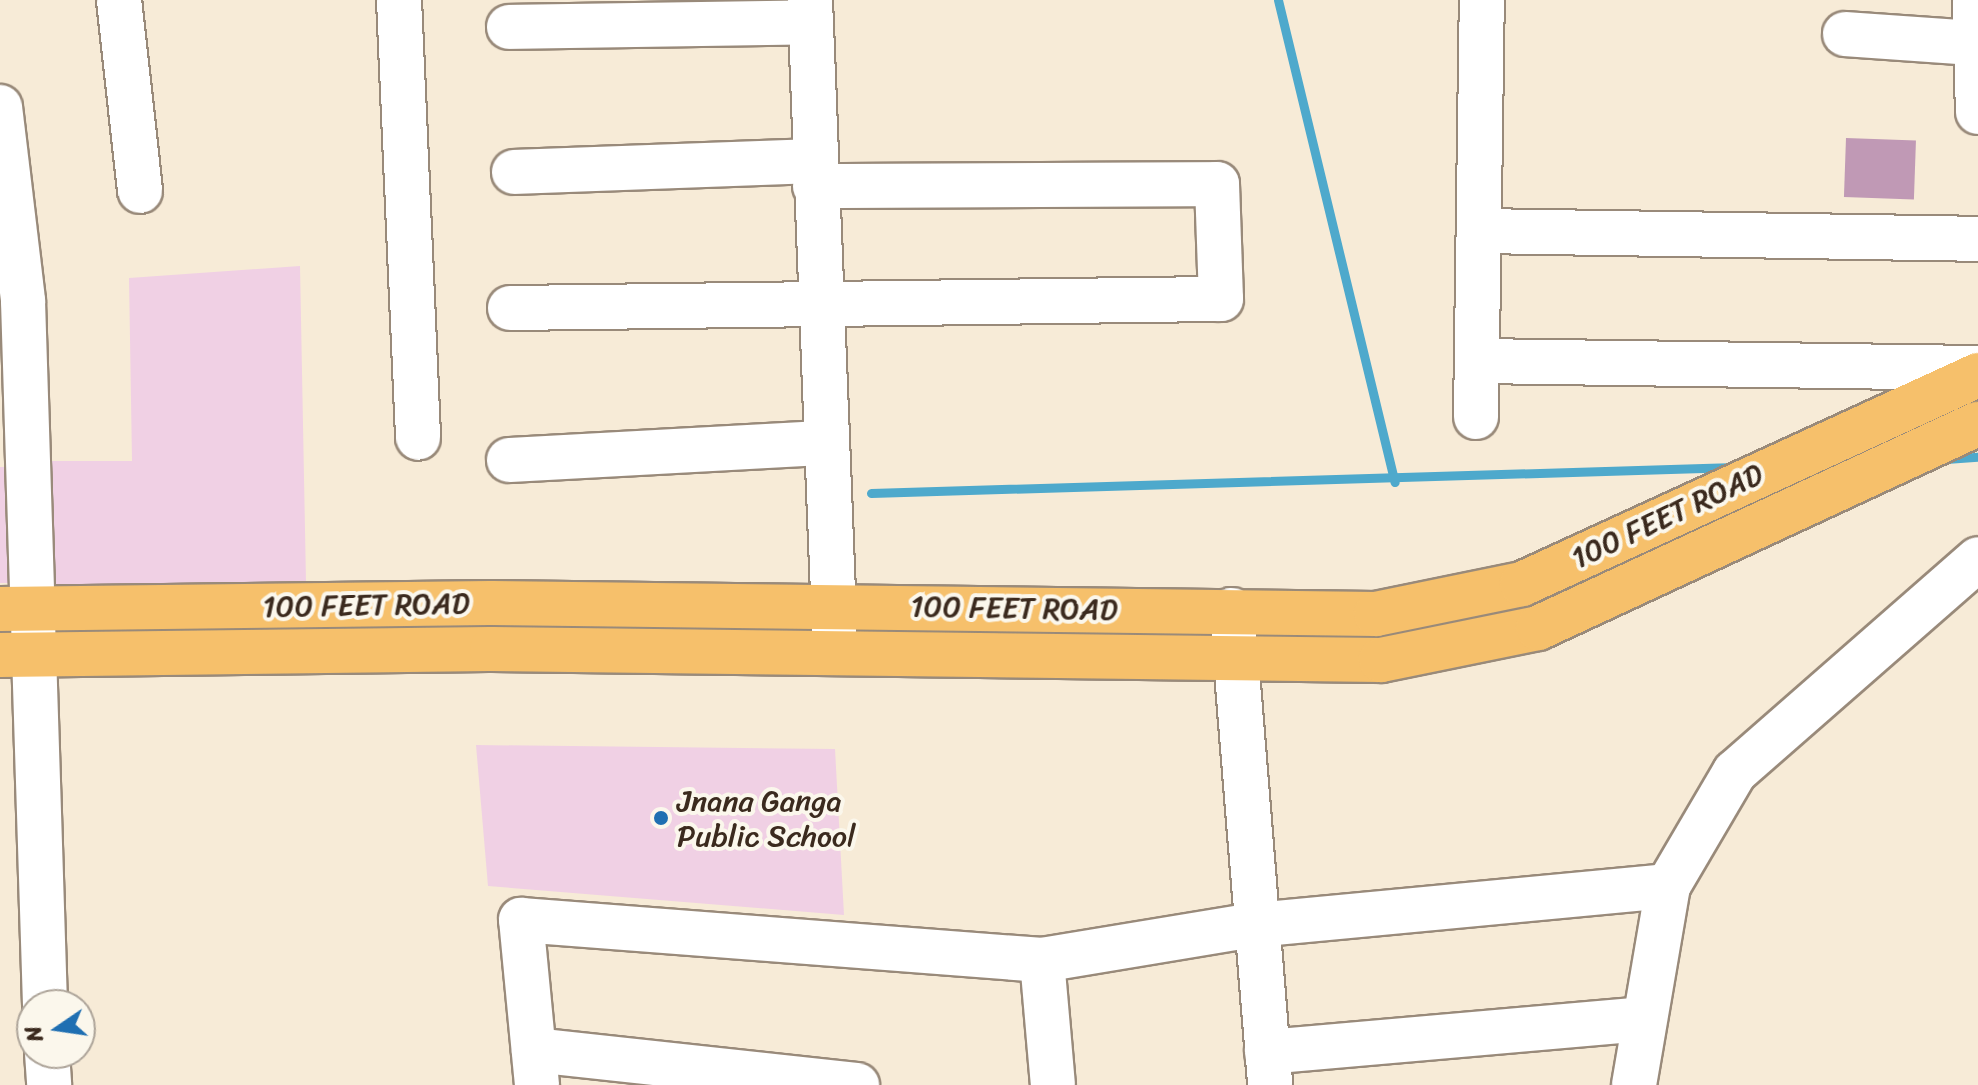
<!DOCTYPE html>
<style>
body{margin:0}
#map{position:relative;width:1978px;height:1085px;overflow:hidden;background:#f7ebd7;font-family:Sriracha,sans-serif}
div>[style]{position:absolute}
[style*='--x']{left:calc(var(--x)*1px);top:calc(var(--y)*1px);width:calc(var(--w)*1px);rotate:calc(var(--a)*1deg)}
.built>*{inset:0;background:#f0d0e4}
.stream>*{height:9px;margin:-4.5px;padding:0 4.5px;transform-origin:4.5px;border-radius:4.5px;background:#4ea9cc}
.building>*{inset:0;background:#c099b5;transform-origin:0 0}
.roads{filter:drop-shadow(2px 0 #998a7a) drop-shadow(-2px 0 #998a7a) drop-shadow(0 2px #998a7a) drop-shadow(0 -2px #998a7a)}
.minor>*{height:44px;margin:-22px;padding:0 22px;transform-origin:22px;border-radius:22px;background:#fff}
.major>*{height:44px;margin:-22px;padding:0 22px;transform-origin:22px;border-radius:22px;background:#f6c06b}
.dots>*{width:22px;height:22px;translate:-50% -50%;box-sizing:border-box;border:4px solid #fbf7ec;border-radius:50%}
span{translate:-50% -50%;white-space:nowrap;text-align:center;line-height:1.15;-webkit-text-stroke:8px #fbf7ec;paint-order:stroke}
.street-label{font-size:30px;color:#3b2a1e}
.poi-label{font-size:30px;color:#3b2a1e}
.left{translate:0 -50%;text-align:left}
.north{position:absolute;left:16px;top:989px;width:80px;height:80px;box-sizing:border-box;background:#fbf7ec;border:2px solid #aea59a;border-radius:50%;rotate:257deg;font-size:22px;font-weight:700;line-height:32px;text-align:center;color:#3b2a1e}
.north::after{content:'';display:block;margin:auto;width:28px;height:36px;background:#1f6fb2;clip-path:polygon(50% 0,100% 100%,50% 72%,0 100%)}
</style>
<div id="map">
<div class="built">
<i style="clip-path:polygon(300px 266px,306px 582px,53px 591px,47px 461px,132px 461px,129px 278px)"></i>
<i style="clip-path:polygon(0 467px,12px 467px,10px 583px,0 583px)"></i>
<i style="clip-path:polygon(476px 745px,835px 749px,844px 915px,488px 886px)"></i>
</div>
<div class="stream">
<i style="--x:1278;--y:0;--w:496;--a:76.4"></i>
<i style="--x:1946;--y:459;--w:32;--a:-4"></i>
<i style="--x:871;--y:493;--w:865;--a:-1.72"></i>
</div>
<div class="building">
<i style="left:1846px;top:138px;width:70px;height:59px;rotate:2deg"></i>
</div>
<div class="roads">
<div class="minor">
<i style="--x:119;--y:0;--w:192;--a:83.7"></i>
<i style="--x:399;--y:0;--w:438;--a:87.5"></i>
<i style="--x:810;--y:0;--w:646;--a:87.78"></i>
<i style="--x:1975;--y:0;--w:112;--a:88.5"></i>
<i style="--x:509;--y:27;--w:302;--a:-0.9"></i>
<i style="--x:1845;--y:34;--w:128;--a:4"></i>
<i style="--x:0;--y:107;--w:195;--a:83.2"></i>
<i style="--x:23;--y:301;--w:704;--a:88.21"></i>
<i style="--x:514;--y:172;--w:300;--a:-2.1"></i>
<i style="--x:1479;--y:231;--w:499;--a:0.9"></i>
<i style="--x:510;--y:308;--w:711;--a:-0.73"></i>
<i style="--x:1221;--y:299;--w:115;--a:-92"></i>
<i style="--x:1217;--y:184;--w:402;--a:179.7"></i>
<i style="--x:1477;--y:361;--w:501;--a:0.8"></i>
<i style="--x:1476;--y:417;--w:417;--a:-89.2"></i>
<i style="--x:509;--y:460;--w:314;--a:-3.1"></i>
<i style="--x:1232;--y:610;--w:477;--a:85.4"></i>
<i style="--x:1668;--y:886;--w:132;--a:-59.6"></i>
<i style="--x:1735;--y:772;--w:323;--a:-41.2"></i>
<i style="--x:1042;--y:960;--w:125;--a:85"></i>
<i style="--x:534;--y:1050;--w:325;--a:6.2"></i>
<i style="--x:1267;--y:1052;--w:378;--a:-5"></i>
<i style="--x:47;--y:1053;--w:32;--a:86"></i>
<i style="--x:537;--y:1085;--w:166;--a:-95.5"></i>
<i style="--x:521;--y:920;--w:523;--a:4.39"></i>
<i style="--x:1042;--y:960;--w:215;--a:-9.4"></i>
<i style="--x:1254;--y:925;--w:416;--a:-5.4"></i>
<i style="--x:1668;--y:886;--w:202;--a:99.7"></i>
</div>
<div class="major">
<i style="--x:0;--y:609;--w:492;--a:-0.7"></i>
<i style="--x:492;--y:603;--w:884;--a:0.71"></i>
<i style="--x:1376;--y:614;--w:149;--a:-11.6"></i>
<i style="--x:1522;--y:584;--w:502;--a:-24.62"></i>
<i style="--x:0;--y:655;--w:492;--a:-0.7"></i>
<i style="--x:492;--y:649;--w:889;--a:0.71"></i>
<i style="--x:1381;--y:660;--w:160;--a:-11.5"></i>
<i style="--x:1538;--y:628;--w:485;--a:-24.9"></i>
</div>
</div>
<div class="dots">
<i style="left:661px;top:818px;background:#1f6fb2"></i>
</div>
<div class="street-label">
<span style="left:1667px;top:516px;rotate:-25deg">100 FEET ROAD</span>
<span style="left:366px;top:605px;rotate:-1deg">100 FEET ROAD</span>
<span style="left:1014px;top:608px;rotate:1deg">100 FEET ROAD</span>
</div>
<div class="poi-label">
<span class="left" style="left:677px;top:818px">Jnana Ganga<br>Public School</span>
</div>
<div class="north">N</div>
</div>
